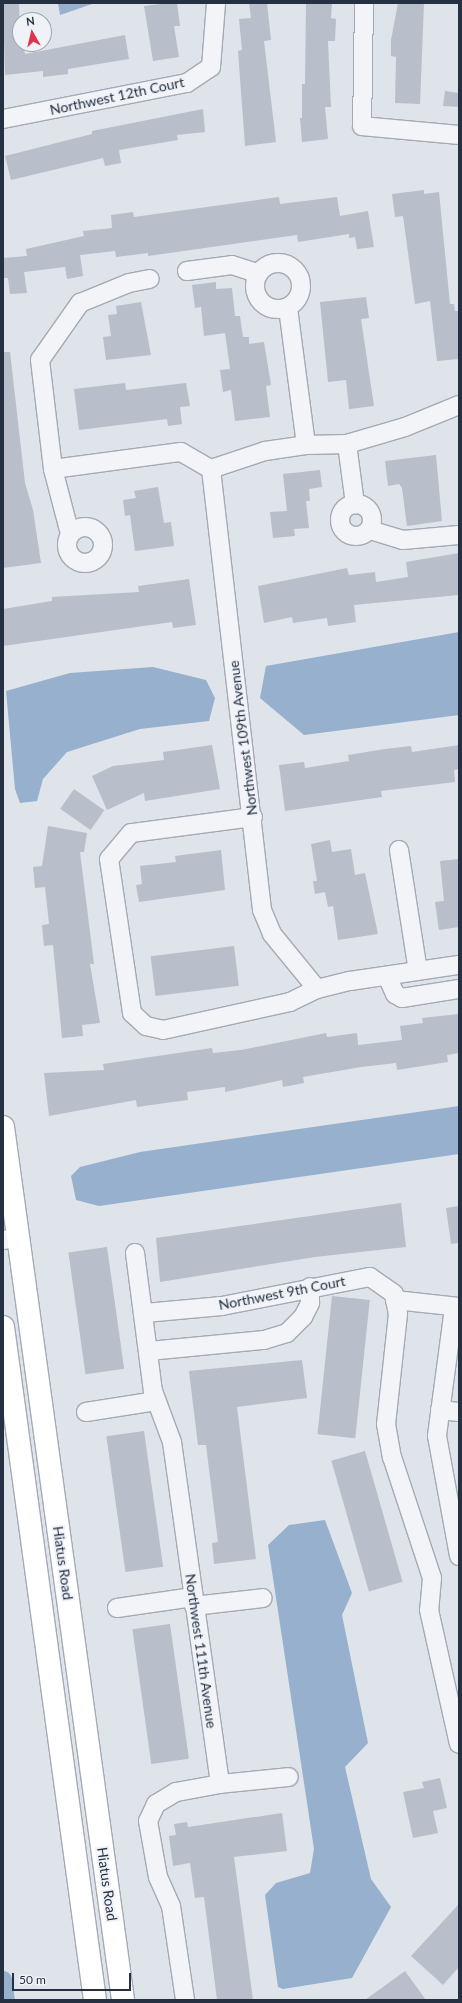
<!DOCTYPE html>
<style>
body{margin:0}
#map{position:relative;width:462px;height:2003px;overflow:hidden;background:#dfe3ea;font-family:Lato,sans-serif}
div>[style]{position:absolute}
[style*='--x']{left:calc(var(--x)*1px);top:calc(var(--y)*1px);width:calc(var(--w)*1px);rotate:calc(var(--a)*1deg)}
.water>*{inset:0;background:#96b0ce}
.canal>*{height:17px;margin:-8.5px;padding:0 8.5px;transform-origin:8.5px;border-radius:8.5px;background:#96b0ce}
.building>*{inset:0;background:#b8bfca;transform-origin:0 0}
.roads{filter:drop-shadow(1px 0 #a4aab5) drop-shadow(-1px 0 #a4aab5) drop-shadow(0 1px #a4aab5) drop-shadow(0 -1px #a4aab5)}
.minor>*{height:18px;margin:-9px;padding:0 9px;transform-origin:9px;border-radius:9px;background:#f2f4f8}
.minor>.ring{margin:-9px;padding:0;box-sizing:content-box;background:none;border:18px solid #f2f4f8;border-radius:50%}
.major>*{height:22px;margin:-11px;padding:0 11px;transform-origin:11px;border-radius:11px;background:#fff}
span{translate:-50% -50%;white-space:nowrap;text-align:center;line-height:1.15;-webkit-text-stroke:4px #eff2f7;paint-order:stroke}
.street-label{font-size:14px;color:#263043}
.frame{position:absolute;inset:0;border:4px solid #263043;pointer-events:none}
.north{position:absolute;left:12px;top:12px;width:40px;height:40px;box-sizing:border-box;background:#eff2f7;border:1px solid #9fa4af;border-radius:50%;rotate:352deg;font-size:11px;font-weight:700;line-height:16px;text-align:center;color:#263043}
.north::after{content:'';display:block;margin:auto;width:14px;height:18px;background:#dd364c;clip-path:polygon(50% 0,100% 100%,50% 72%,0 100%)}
.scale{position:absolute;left:12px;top:1973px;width:119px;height:18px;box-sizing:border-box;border:2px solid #263043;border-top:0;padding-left:5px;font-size:12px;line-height:14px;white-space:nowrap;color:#263043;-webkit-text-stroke:3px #eff2f7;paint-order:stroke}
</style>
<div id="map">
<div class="water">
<i style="clip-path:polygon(58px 3px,95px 3px,60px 15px)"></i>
<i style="clip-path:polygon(459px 632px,459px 715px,304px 735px,260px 698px,266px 666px)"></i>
<i style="clip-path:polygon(153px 667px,206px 680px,215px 698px,209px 721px,140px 729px,67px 752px,43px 779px,37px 801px,20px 803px,15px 789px,6px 691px,70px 673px)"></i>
<i style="clip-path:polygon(459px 1106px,459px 1154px,99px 1206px,76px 1200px,71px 1176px,80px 1167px,140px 1152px)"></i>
<i style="clip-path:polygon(325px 1520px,352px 1593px,342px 1615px,368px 1743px,345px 1767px,371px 1879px,391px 1907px,352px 1978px,283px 1989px,278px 1987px,265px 1895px,276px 1883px,310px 1873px,314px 1849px,268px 1545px,289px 1525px)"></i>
</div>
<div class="canal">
<i style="--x:3;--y:1979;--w:21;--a:82"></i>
</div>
<div class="building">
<i style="clip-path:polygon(3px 3px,19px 3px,20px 44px,23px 44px,25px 54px,125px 35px,129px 59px,68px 69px,68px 74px,43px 77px,43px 71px,5px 75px)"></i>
<i style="clip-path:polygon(170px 3px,177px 3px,180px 26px,174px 26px,179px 57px,153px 61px,144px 6px)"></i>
<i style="clip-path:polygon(249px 3px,267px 3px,271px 40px,264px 41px,276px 142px,245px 146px,238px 51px,242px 50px,239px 19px,251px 18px)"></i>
<i style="clip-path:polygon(306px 3px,332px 3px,331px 18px,336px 19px,335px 41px,328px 41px,331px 107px,325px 107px,328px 139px,302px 142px,300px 118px,302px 118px,302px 84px,305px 84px)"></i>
<i style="clip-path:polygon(398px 3px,424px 3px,420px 104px,395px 103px,396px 57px,391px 56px,391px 40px)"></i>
<i style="clip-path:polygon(445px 91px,459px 93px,459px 107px,443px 106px)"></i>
<i style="clip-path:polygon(203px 109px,205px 132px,177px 135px,178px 140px,119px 150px,121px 163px,105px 166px,103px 158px,11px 180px,5px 156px,92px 134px,92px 131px)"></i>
<i style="clip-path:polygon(424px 190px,424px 194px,439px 192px,450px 304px,454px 304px,455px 311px,459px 311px,459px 359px,437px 361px,430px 301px,415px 304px,403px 216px,395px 217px,392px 194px)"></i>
<i style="clip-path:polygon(279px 197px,280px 204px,337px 197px,340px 216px,368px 211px,374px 247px,357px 249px,355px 237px,349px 238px,349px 234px,298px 242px,297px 235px,148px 256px,148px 253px,116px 257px,115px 251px,80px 255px,83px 276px,67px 279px,65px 267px,24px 272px,27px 293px,10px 294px,8px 278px,3px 278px,3px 258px,27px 256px,26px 249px,84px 236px,83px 231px,112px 228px,111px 215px,133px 212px,134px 217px)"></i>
<i style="clip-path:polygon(216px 282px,216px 289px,232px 288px,235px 316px,240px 316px,243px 337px,249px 337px,249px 344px,264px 342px,271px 385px,266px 386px,270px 417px,235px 421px,231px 390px,223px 392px,220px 370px,230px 369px,225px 333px,204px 336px,201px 307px,195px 308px,192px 285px)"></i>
<i style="clip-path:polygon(366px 297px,369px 318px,361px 319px,374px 406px,349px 409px,346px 380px,328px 382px,320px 302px)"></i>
<i style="clip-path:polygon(141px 302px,151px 355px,106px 360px,103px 337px,111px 336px,108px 315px,117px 314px,116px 306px)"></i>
<i style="clip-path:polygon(3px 352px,10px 352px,25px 483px,33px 510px,41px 563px,3px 568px)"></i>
<i style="clip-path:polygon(125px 383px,126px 390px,186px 383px,190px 406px,180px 407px,182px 424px,168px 426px,167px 419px,79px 430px,74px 389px)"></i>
<i style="clip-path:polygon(436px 455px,442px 521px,407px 526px,402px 488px,399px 484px,388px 486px,385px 461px)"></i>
<i style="clip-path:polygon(320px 470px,322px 487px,309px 489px,310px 501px,306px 501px,309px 528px,294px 529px,295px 536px,273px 538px,270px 512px,287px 511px,283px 474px)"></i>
<i style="clip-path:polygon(158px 487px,164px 523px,171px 522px,174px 546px,135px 551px,130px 515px,125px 516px,123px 500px,136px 498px,134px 491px)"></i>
<i style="clip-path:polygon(459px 553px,459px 595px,354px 605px,356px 622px,328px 626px,327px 618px,293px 623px,292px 617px,264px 623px,258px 586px,347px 568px,349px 575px,375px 572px,376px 582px,408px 577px,406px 562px)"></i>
<i style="clip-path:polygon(189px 579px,196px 625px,173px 628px,172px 622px,3px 646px,3px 609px,52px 601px,52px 597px,139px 592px,138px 586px)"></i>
<i style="clip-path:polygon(212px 745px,220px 789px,145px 801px,144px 793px,107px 810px,92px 776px,113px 766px,164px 760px,163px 752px)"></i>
<i style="clip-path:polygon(459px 745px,459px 769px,454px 770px,455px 782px,381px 791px,382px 797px,285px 811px,279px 765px,304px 762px,305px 768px,349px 761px,348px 755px,385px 749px,411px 746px,412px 752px)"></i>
<i style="left:74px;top:789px;width:37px;height:24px;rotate:35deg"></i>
<i style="clip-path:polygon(48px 826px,87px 833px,84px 852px,80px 852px,94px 964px,90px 964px,100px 1023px,82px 1025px,83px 1036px,62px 1038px,53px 945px,44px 946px,42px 925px,49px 924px,45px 887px,35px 888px,33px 867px,42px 866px)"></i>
<i style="clip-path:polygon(330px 840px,332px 852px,351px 849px,355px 875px,365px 873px,378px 934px,338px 940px,333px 906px,328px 907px,325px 892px,315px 894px,313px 881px,317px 881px,311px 844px)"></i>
<i style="clip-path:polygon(221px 850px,225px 890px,139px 902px,136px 885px,142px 884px,140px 866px,176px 862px,175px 856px)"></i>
<i style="clip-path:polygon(459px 859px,459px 927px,439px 930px,435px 902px,444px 901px,440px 861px)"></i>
<i style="left:234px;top:946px;width:40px;height:84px;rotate:83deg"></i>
<i style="clip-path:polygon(459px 1014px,459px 1053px,447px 1055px,448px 1062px,397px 1070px,396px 1063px,361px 1067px,303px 1077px,304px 1083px,283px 1087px,282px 1080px,225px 1092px,225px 1087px,187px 1092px,188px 1100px,165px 1103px,137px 1107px,136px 1100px,49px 1116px,44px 1073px,104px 1070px,103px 1064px,212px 1048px,213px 1053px,241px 1050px,326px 1033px,327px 1037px,357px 1033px,358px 1045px,402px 1040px,400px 1026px,423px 1023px,422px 1018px)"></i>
<i style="clip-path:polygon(401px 1203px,406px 1247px,315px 1257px,160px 1282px,156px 1238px)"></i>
<i style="clip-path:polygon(459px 1206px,459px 1243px,451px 1244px,446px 1208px)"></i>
<i style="left:107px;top:1247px;width:123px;height:39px;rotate:82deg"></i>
<i style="left:332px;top:1296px;width:38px;height:139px;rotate:6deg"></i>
<i style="clip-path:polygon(302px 1360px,307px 1398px,237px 1407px,256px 1559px,214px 1564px,212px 1543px,218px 1542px,206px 1445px,198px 1445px,189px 1371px)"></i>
<i style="left:144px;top:1431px;width:137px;height:38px;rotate:82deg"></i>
<i style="left:365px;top:1451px;width:136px;height:35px;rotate:74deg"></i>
<i style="left:170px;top:1624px;width:136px;height:38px;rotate:82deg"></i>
<i style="clip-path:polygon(440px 1778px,447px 1808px,433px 1811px,438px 1833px,413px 1838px,403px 1792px,424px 1788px,422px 1782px)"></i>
<i style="clip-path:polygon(282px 1813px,287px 1851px,234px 1857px,253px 2000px,217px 2000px,204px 1897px,195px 1898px,190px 1863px,173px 1866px,169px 1836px,176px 1835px,174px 1824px,187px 1822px,188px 1827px)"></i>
<i style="clip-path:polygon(459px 1904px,459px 1967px,443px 1985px,411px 1956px)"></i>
<i style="clip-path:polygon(405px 1971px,426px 2000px,365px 2000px)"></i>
</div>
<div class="roads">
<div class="minor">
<i style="--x:364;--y:3;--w:123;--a:90.9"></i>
<i style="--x:362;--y:126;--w:97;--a:5.3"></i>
<i style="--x:3;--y:119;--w:187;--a:-11.1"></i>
<i style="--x:187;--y:83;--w:29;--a:-34"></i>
<i style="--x:211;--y:67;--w:64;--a:-85.5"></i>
<i class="ring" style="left:255px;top:263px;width:28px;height:28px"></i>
<i style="--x:187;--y:271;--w:45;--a:-7.6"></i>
<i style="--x:232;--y:265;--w:28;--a:18"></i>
<i style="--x:288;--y:308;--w:138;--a:82.5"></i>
<i style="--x:347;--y:444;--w:61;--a:82.4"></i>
<i style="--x:53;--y:469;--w:129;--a:-7.6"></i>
<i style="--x:181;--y:452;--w:34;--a:30"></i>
<i style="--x:211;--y:469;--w:57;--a:-18.4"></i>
<i style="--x:265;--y:451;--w:41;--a:-8.3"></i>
<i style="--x:306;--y:445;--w:41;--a:-1.4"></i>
<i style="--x:347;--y:444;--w:60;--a:-16.3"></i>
<i style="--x:405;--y:427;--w:58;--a:-22.2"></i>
<i style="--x:211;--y:469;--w:444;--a:83.4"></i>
<i style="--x:262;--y:910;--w:26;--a:67"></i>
<i style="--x:272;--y:934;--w:71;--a:50.7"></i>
<i class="ring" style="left:340px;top:504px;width:14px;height:14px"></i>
<i class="ring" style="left:67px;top:527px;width:18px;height:18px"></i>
<i style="--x:370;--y:530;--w:34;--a:17"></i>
<i style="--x:403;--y:540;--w:56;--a:-5.1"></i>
<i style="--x:70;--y:534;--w:67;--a:-104.7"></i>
<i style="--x:53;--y:469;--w:110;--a:-96.8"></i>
<i style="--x:40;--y:360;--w:70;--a:-54.9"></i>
<i style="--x:80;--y:303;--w:53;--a:-22.2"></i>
<i style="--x:129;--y:283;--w:21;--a:-11"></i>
<i style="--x:253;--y:817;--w:123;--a:172.5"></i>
<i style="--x:131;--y:833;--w:34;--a:130"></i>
<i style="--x:109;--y:859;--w:156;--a:81.5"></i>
<i style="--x:132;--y:1013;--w:19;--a:43"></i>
<i style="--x:146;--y:1026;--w:17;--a:13"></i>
<i style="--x:163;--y:1030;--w:130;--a:-12.4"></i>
<i style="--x:290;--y:1002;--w:30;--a:-26"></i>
<i style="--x:317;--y:989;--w:34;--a:-14"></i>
<i style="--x:350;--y:981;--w:110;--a:-8.4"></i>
<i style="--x:399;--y:850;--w:122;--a:81.1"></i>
<i style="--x:387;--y:976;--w:20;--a:66"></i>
<i style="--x:395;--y:994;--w:8;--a:30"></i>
<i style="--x:402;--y:998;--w:58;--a:-9"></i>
<i style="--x:3;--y:1240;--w:15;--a:-8"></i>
<i style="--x:135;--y:1253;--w:139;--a:82.6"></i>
<i style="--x:153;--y:1391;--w:54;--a:69.6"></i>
<i style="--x:172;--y:1442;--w:345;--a:82"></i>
<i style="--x:220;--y:1784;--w:45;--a:169.7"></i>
<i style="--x:176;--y:1792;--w:23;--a:149"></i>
<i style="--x:156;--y:1804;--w:19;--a:115"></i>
<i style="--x:148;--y:1821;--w:57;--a:79.9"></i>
<i style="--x:158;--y:1877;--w:32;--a:66"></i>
<i style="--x:171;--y:1906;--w:95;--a:81.5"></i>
<i style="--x:395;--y:1300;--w:64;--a:6.2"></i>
<i style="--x:454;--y:1308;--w:129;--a:97.6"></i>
<i style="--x:437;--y:1436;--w:122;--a:79.6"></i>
<i style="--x:145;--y:1313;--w:77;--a:-5.2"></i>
<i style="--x:222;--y:1306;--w:151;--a:-11.1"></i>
<i style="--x:370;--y:1277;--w:29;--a:35"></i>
<i style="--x:394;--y:1294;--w:20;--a:79"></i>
<i style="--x:398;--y:1314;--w:111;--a:96.2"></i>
<i style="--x:386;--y:1424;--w:34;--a:80"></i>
<i style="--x:392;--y:1457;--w:127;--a:71.7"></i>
<i style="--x:432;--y:1578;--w:32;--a:95"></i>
<i style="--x:429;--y:1610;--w:137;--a:77.4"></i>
<i style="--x:149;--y:1351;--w:116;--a:-5.5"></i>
<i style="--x:264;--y:1340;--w:24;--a:-17"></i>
<i style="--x:287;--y:1333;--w:23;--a:-45"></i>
<i style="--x:303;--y:1317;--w:16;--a:-63"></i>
<i style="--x:310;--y:1303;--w:16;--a:-90"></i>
<i style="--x:440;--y:1410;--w:19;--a:6"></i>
<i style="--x:86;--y:1412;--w:71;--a:-8.9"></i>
<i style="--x:194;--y:1606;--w:69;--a:-6.6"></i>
<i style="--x:117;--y:1608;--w:77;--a:-8.2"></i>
<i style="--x:220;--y:1784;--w:69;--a:-5.8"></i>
</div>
<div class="major">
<i style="--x:3;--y:1127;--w:881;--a:82.17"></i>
<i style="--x:3;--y:1327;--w:679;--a:82.22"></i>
</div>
</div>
<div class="street-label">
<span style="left:117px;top:96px;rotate:-12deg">Northwest 12th Court</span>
<span style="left:243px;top:738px;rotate:-97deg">Northwest 109th Avenue</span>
<span style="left:282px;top:1293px;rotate:-11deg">Northwest 9th Court</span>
<span style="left:63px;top:1563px;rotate:82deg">Hiatus Road</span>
<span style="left:201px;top:1651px;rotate:82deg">Northwest 111th Avenue</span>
<span style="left:107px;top:1884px;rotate:82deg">Hiatus Road</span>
</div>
<div class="frame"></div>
<div class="north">N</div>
<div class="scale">50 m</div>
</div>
